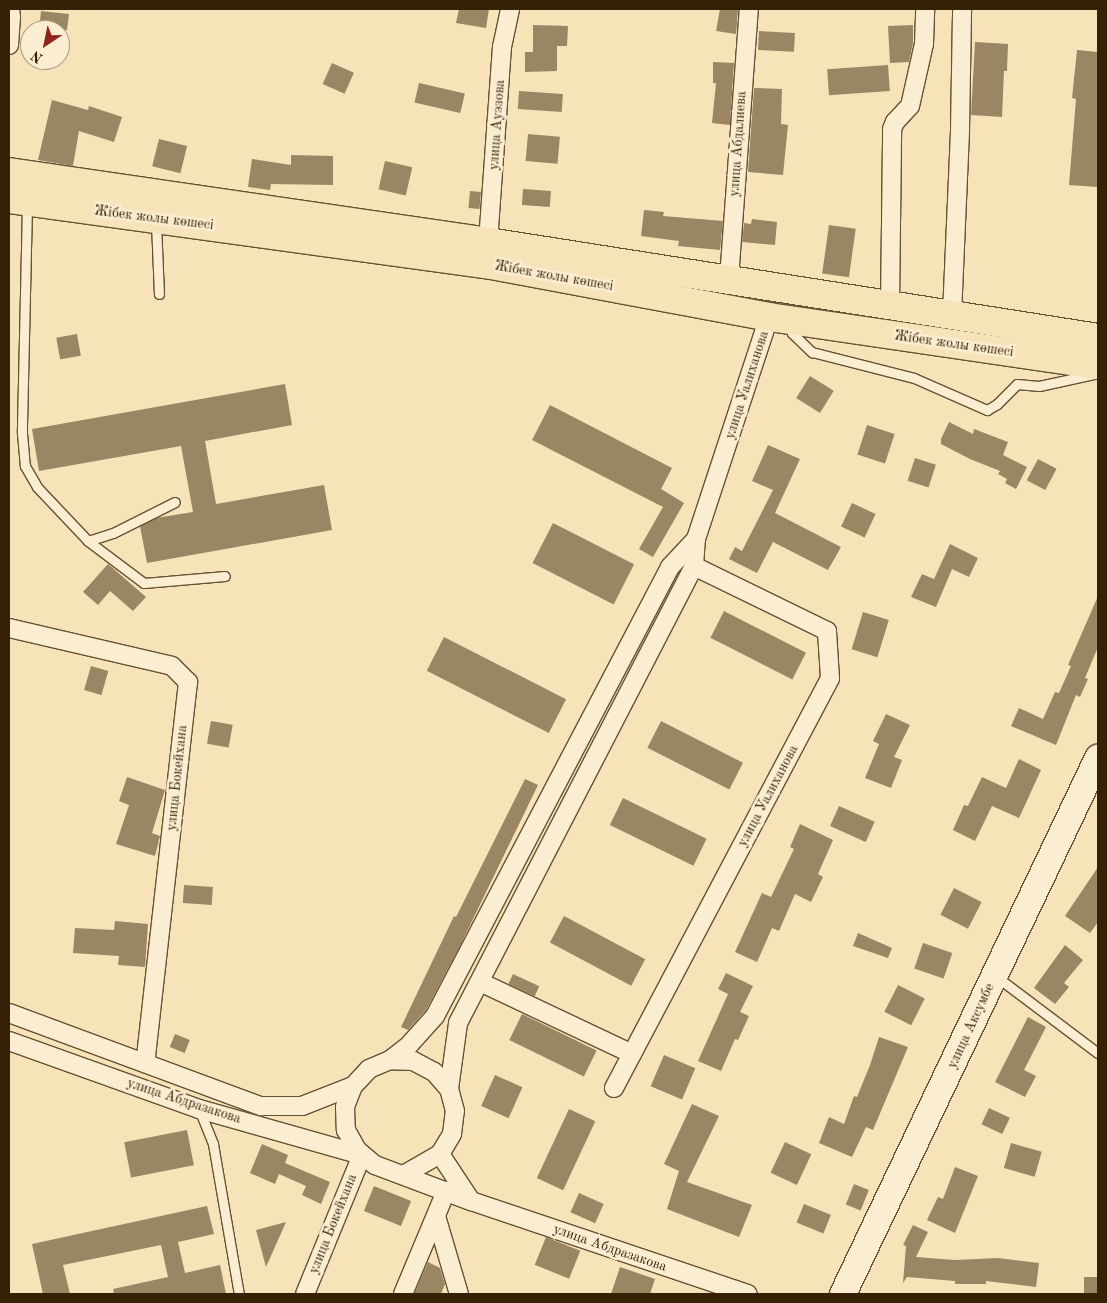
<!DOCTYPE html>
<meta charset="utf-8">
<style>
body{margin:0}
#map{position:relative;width:1107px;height:1303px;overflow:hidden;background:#f7e3b8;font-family:"Old Standard TT",serif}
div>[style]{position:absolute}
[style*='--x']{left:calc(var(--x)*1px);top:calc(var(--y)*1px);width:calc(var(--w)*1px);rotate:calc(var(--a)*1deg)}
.building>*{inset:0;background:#9a8663;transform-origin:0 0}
.roads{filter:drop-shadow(1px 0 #665233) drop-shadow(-1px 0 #665233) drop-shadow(0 1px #665233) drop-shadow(0 -1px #665233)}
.lane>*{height:9px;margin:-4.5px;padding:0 4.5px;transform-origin:4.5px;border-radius:4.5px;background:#faedd1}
.street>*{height:18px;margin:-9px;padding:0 9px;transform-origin:9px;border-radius:9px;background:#faedd1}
.secondary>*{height:26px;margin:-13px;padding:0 13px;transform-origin:13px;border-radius:13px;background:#faedd1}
.primary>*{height:28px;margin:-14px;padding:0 14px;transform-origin:14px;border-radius:14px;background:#f7e3b8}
span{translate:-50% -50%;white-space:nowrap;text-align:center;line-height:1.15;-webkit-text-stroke:5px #faedd1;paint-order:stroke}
.street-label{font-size:14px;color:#362107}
.frame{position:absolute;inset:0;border:10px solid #362107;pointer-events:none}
.north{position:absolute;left:20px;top:20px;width:50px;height:50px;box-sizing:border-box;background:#faedd1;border:1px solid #ac9b80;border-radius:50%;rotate:214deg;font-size:14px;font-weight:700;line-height:20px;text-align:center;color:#362107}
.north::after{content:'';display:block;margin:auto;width:18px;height:22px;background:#8f2418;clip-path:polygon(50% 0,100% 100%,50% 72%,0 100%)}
</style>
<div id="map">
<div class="building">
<i style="clip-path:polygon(459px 9px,489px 9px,486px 28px,456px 23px)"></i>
<i style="clip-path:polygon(720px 9px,738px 9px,736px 34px,716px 31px)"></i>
<i style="clip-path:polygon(41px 11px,69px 14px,67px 30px,39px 30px)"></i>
<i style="clip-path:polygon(533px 25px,568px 26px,567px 46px,557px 46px,557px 71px,525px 72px,525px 52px,533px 52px)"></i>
<i style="clip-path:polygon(913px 25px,913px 43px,909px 62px,890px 63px,888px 26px)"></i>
<i style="left:759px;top:31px;width:36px;height:19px;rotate:3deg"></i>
<i style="clip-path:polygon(975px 42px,1008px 44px,1007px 71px,1004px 71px,1002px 117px,971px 115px)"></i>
<i style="clip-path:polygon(1077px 50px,1098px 52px,1098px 187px,1069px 185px,1076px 99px,1072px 98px)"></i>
<i style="clip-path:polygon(713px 62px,734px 63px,730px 125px,712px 123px,716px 83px,713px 83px)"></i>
<i style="left:332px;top:63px;width:24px;height:23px;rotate:24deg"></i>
<i style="left:888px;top:65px;width:26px;height:61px;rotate:86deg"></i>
<i style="left:419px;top:83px;width:47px;height:20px;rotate:13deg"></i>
<i style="clip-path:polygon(754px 88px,782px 89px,781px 124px,788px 125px,783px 175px,748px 172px)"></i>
<i style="left:519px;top:91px;width:44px;height:18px;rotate:4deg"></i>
<i style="clip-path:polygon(52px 100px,88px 110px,89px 106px,122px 117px,114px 142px,79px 131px,73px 166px,38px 160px)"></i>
<i style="left:528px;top:134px;width:32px;height:27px;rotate:5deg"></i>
<i style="left:159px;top:139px;width:29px;height:28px;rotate:14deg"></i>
<i style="clip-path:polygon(291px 155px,333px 156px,333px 185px,271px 184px,270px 190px,248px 187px,252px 159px,291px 165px)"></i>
<i style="left:385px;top:161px;width:28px;height:29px;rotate:13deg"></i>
<i style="left:523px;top:189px;width:28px;height:16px;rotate:4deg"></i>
<i style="left:470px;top:191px;width:11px;height:17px;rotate:5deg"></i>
<i style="clip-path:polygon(644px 210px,664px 212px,663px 216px,723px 221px,720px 250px,678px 246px,679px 241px,641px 236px)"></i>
<i style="clip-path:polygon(752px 219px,777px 222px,775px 245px,742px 242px,744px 223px,751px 224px)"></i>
<i style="left:829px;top:225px;width:27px;height:49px;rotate:8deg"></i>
<i style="left:77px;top:334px;width:22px;height:21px;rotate:80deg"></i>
<i style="left:810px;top:376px;width:28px;height:26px;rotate:32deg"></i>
<i style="clip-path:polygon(285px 384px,292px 425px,205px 441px,216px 504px,324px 485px,332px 530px,147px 563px,140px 526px,156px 518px,193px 512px,181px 446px,39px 471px,32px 429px)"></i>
<i style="clip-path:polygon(550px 405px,672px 468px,661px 489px,684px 503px,653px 557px,639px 549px,663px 507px,532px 440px)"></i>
<i style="clip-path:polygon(949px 422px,973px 434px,974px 429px,1008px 442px,1003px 455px,1027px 467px,1016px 489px,1005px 483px,1007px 479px,998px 474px,1000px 471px,970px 459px,941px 444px,941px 439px)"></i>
<i style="left:867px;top:425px;width:29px;height:31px;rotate:18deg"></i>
<i style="clip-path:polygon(768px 445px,800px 459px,775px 513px,841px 547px,828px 570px,773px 542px,757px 573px,729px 559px,735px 547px,742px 551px,773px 490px,752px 481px)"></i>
<i style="left:915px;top:458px;width:22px;height:24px;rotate:18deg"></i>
<i style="left:1038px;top:459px;width:21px;height:24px;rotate:28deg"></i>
<i style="left:852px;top:503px;width:26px;height:26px;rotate:25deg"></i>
<i style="left:553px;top:523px;width:91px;height:45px;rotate:27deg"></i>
<i style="clip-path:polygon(950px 544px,978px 558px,969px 577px,952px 569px,936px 607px,911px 597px,922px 574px,934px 579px)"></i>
<i style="clip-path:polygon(108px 564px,146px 597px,133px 611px,110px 591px,98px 605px,83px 592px)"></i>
<i style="clip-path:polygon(1098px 596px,1098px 647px,1085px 678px,1088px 679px,1080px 697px,1076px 695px,1056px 745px,1011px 726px,1019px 708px,1043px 719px,1055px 692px,1059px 693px,1071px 666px,1068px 665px)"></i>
<i style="left:724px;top:611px;width:92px;height:30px;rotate:27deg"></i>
<i style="left:863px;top:612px;width:27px;height:39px;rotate:17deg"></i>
<i style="left:444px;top:637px;width:137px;height:38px;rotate:27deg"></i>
<i style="left:91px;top:666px;width:18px;height:25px;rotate:16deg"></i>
<i style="clip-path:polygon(886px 714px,910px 725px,894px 757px,902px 760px,891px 788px,865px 778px,879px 744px,873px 741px)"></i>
<i style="left:211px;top:721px;width:22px;height:23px;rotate:10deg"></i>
<i style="left:661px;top:721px;width:92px;height:30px;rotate:27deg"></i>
<i style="clip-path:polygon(1019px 759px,1041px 770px,1019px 818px,992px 806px,975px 841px,953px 830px,964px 805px,968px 806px,982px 777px,1006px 788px)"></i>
<i style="clip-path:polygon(127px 777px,165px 790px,152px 833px,160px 836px,155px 856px,116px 844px,129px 805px,119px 801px)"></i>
<i style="clip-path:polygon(525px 779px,538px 785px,460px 946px,426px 1010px,408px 1030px,401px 1027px,454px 916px,456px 917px)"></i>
<i style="left:623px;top:798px;width:93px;height:30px;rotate:26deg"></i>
<i style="left:839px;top:806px;width:39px;height:22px;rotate:24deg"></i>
<i style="clip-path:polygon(800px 824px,833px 840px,818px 874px,823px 877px,811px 902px,795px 894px,779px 931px,772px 928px,757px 962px,735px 952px,762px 893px,771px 897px,794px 849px,790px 847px)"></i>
<i style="clip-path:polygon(1098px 867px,1098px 922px,1090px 933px,1065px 916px)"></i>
<i style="left:184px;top:885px;width:29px;height:18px;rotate:4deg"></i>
<i style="left:954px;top:888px;width:31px;height:30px;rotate:27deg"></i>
<i style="left:564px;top:916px;width:92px;height:30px;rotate:28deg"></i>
<i style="clip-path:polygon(115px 921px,148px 924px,145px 967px,118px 965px,119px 956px,73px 953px,75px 928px,114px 930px)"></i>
<i style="clip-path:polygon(858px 933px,892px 948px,888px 958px,853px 946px)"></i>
<i style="left:923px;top:943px;width:31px;height:27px;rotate:19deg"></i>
<i style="clip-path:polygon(1065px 945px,1083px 960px,1064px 983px,1069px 987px,1055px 1004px,1034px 988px)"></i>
<i style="clip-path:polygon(726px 973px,753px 986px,740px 1012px,749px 1016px,738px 1040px,735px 1039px,721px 1071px,698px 1061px,728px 994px,718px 989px)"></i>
<i style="left:513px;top:974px;width:29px;height:11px;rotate:25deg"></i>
<i style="left:898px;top:985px;width:30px;height:30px;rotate:27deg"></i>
<i style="left:522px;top:1014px;width:83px;height:29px;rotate:26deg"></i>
<i style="clip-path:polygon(1028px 1017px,1046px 1027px,1024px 1070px,1036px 1076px,1025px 1097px,995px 1082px)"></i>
<i style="left:175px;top:1034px;width:16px;height:14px;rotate:22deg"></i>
<i style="clip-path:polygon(879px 1037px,908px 1047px,873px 1130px,866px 1127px,852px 1157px,819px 1143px,829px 1117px,844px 1124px,854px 1096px,857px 1097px,870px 1065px)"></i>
<i style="left:664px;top:1055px;width:34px;height:34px;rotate:23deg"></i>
<i style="left:495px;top:1075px;width:30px;height:34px;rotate:24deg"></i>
<i style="clip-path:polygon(692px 1104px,719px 1116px,687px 1182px,752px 1205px,739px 1237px,667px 1209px,679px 1171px,664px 1164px)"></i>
<i style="left:989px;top:1108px;width:23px;height:18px;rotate:25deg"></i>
<i style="left:569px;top:1109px;width:29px;height:76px;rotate:25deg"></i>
<i style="left:187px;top:1130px;width:36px;height:64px;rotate:79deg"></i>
<i style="left:785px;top:1142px;width:29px;height:34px;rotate:25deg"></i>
<i style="left:1011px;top:1143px;width:32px;height:26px;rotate:16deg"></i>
<i style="clip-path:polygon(262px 1144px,288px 1155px,285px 1163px,330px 1182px,321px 1204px,302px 1195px,306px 1186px,279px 1174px,275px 1184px,250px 1173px)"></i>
<i style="clip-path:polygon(955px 1167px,978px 1176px,955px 1233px,927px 1220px,938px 1197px,943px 1199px)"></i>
<i style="left:854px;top:1184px;width:16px;height:22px;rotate:22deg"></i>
<i style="left:374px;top:1186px;width:40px;height:27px;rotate:22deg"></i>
<i style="left:579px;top:1193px;width:27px;height:21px;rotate:24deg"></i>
<i style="left:804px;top:1204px;width:29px;height:20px;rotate:22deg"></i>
<i style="clip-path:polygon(207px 1206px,214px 1234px,178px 1242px,185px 1273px,220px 1265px,226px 1294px,114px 1294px,113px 1289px,168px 1277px,161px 1245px,63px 1265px,70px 1294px,43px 1294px,32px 1244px)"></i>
<i style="clip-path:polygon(286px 1222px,266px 1267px,256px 1230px)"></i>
<i style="clip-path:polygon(913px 1225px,928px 1232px,916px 1257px,955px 1260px,998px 1258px,1039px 1263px,1036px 1287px,986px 1281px,986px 1284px,955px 1284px,955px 1281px,907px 1277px,903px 1283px,906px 1246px,903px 1245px)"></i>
<i style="left:546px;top:1237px;width:37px;height:30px;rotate:22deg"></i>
<i style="clip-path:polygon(428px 1262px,440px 1268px,445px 1284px,441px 1294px,414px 1294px)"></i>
<i style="clip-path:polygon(620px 1267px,655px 1279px,650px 1294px,611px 1294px)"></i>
<i style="left:1084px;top:1277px;width:14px;height:17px"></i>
</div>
<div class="roads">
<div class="lane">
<i style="--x:27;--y:205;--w:228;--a:91.3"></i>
<i style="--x:22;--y:433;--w:33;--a:85"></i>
<i style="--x:25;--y:466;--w:24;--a:60"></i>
<i style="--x:37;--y:487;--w:74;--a:46.6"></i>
<i style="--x:88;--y:541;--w:26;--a:-18"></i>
<i style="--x:113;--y:533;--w:69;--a:-26.6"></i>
<i style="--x:156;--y:223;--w:71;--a:87.6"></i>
<i style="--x:788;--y:324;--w:10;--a:66"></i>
<i style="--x:792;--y:333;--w:28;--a:44"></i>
<i style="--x:812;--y:352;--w:105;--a:14.3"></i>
<i style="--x:914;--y:378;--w:80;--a:23.7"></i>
<i style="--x:987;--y:410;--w:12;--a:-31"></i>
<i style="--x:997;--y:404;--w:28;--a:-45"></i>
<i style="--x:1017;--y:384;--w:22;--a:5"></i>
<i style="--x:1039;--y:386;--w:56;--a:-12.3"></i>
<i style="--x:88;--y:541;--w:70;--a:36.9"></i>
<i style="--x:144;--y:583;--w:81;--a:-4.9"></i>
<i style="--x:997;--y:977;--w:126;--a:37"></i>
<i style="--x:199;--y:1109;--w:38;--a:68"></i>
<i style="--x:213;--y:1144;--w:152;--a:80.2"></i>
</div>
<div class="street">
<i style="--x:9;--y:45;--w:28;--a:-86"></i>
<i style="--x:11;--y:17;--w:8;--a:-97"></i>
<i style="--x:488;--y:242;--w:196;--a:-85.9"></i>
<i style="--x:502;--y:47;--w:39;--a:-78"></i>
<i style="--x:729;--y:279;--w:271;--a:-85.8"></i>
<i style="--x:890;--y:305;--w:176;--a:-89.3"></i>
<i style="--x:892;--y:129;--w:8;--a:-67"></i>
<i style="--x:895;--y:122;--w:22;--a:-47"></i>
<i style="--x:910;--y:106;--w:64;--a:-77.3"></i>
<i style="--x:924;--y:44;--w:35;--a:-88"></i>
<i style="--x:952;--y:315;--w:186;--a:-87.5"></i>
<i style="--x:960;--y:129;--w:120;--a:-89"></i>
<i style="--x:9;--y:628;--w:167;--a:13.1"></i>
<i style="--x:172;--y:666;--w:23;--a:45"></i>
<i style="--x:188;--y:682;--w:383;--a:96.4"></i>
<i style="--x:480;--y:982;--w:168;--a:25.3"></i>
<i style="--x:9;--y:1013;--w:269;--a:20.3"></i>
<i style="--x:261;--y:1106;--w:41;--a:0"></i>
<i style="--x:302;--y:1106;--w:55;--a:-21.4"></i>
<i style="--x:9;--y:1041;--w:202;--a:19.7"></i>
<i style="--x:199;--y:1109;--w:169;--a:15.8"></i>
<i style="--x:362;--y:1155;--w:150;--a:112.3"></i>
<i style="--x:390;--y:1060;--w:24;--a:-38"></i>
<i style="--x:409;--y:1045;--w:39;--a:-48"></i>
<i style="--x:435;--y:1016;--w:507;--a:-62.37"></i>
<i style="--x:670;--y:567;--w:38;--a:-47"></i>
<i style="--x:614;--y:1088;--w:463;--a:-62.2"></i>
<i style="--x:830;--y:678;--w:47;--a:-93.7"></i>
<i style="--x:827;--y:631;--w:148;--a:-154"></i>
<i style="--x:449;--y:1089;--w:67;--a:-82.2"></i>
<i style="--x:458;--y:1023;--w:514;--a:-62.69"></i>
<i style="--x:694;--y:566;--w:27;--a:-86"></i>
<i style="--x:696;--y:539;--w:234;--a:-71.8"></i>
<i style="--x:440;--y:1154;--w:56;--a:56.6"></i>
<i style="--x:405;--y:1174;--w:40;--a:-29.7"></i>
<i style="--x:440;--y:1154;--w:23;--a:-59"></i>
<i style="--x:452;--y:1134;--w:23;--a:-83"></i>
<i style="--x:455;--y:1111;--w:23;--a:-105"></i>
<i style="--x:449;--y:1089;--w:23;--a:-131"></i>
<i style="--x:434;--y:1072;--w:24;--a:-152"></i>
<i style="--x:413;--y:1061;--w:23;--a:-178"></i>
<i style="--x:390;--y:1060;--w:23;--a:157"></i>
<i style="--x:369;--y:1069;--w:23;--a:133"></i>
<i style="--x:353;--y:1086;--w:22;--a:111"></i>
<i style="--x:345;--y:1107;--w:23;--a:88"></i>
<i style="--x:346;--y:1130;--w:23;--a:61"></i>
<i style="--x:357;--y:1150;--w:23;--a:40"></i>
<i style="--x:375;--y:1165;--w:103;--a:20.6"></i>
<i style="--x:471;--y:1201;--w:292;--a:18.6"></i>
<i style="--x:436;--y:1216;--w:81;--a:73.6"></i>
<i style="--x:403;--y:1294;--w:112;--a:-67.3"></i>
</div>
<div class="secondary">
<i style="--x:843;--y:1294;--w:594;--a:-64.56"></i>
</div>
<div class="primary">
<i style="--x:9;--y:172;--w:484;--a:8.3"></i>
<i style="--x:488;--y:242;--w:618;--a:8.94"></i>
<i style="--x:9;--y:199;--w:481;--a:7.8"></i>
<i style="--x:486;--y:264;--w:288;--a:10.6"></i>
<i style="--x:769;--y:317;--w:332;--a:8.3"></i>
</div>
</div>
<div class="street-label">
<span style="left:497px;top:125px;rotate:-86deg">улица Ауэзова</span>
<span style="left:738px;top:144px;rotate:-86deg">улица Абдалиева</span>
<span style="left:154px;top:218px;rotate:7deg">Жібек жолы көшесі</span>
<span style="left:554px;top:276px;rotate:10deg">Жібек жолы көшесі</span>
<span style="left:954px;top:344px;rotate:8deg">Жібек жолы көшесі</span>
<span style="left:747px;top:385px;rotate:-72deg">улица Уалиханова</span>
<span style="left:177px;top:778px;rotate:-84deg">улица Бокейхана</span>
<span style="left:768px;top:796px;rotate:-62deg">улица Уалиханова</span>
<span style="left:971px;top:1026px;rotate:-65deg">улица Аксумбе</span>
<span style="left:184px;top:1101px;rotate:18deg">улица Абдразакова</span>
<span style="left:333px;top:1224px;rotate:-68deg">улица Бокейхана</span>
<span style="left:610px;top:1248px;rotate:19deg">улица Абдразакова</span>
</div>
<div class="frame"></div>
<div class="north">N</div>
</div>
